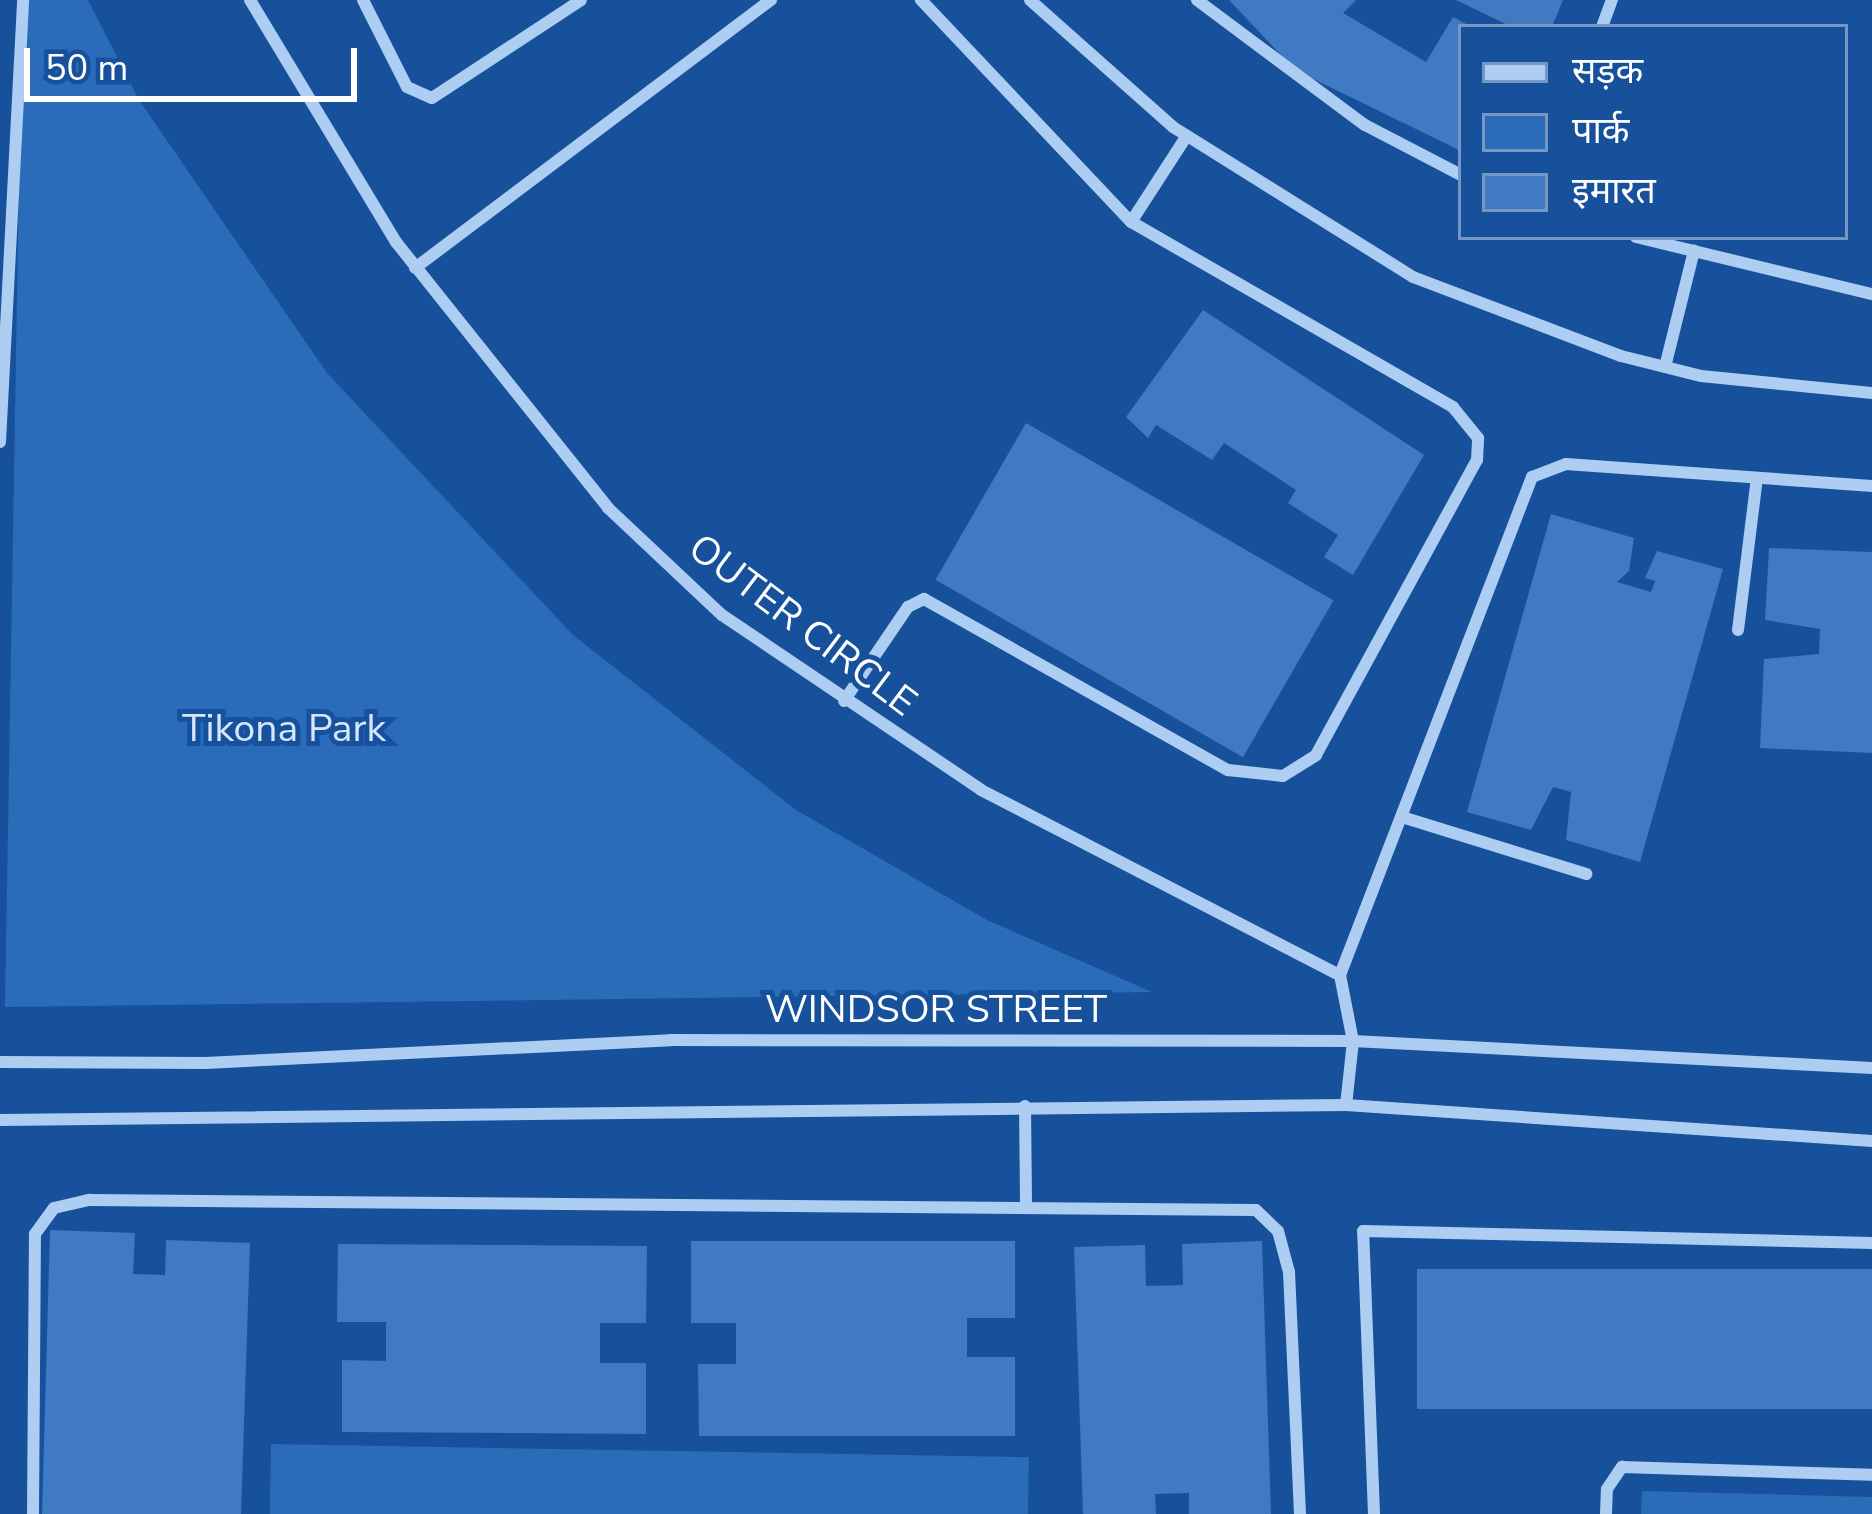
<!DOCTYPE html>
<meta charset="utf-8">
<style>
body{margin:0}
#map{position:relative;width:1872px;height:1514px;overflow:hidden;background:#17519c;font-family:"Nunito Sans","Noto Sans Devanagari",sans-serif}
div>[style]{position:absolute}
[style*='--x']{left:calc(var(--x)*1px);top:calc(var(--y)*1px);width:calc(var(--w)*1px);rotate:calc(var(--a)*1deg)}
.green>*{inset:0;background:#2a6bba;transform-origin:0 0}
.building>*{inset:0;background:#3f7ac2;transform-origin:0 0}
.minor>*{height:12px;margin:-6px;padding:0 6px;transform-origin:6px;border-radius:6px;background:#adcdf2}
span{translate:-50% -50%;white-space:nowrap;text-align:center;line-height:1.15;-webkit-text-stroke:10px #17519c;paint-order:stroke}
.street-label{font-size:39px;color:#fff}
.park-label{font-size:39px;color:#d5e7fd}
.legend{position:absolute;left:1458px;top:24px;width:390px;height:216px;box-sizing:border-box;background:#17519c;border:3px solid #7497c4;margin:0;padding:15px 21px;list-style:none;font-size:36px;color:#fff}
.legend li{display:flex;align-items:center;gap:24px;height:60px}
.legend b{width:60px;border:3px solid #7497c4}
.scale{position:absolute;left:24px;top:48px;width:333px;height:54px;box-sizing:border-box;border:6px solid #fff;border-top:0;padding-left:15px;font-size:36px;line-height:42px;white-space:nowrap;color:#fff;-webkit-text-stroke:9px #17519c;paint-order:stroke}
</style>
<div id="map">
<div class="green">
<i style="clip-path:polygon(22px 0,88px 0,139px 100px,327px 373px,573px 635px,796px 810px,987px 920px,1152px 992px,5px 1007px)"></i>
<i style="left:271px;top:1444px;width:758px;height:70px;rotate:1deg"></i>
<i style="clip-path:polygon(1642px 1491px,1872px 1497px,1872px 1514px,1641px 1514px)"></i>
</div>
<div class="building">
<i style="clip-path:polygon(1229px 0,1356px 0,1343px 13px,1426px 62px,1453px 17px,1472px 27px,1461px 27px,1461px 151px,1295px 70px)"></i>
<i style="clip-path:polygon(1456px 0,1563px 0,1552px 27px,1512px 27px)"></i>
<i style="clip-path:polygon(1203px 310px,1424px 455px,1353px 575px,1324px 557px,1338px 535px,1288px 503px,1296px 490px,1224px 443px,1212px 460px,1156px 425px,1148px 438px,1126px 417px)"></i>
<i style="left:1026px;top:423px;width:355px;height:181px;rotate:30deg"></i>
<i style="clip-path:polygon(1551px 514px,1634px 538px,1629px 571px,1617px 582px,1651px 592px,1655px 581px,1645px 578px,1657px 551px,1723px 569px,1640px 862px,1566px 840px,1571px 792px,1553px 787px,1531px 830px,1467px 812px)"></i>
<i style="clip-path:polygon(1769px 548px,1872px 552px,1872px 753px,1760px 748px,1764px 659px,1819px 654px,1820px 629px,1765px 620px)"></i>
<i style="clip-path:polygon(50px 1230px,135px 1233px,133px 1274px,165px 1275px,166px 1240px,250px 1243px,241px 1514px,42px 1514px)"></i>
<i style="clip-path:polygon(691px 1241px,1015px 1241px,1015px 1318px,967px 1318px,967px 1357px,1015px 1357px,1015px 1436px,699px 1436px,698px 1364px,736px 1364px,736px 1323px,691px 1323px)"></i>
<i style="clip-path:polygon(1262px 1241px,1271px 1514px,1189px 1514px,1189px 1493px,1155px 1494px,1156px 1514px,1083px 1514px,1074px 1247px,1145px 1245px,1146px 1286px,1183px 1285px,1182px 1244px)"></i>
<i style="clip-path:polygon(338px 1244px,647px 1246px,646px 1323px,600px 1323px,600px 1363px,646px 1363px,646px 1434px,342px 1432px,342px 1360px,386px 1361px,386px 1322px,337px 1322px)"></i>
<i style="left:1872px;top:1269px;width:140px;height:455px;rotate:90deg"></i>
</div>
<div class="minor">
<i style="--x:250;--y:0;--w:283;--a:58.9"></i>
<i style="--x:396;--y:242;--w:340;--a:51.4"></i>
<i style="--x:608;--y:508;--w:156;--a:43.2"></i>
<i style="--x:722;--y:615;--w:313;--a:34"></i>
<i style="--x:981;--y:790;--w:404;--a:27.3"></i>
<i style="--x:1340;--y:975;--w:67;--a:78.9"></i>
<i style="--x:1353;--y:1041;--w:64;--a:96.2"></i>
<i style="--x:363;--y:0;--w:97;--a:63.2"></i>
<i style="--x:407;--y:87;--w:27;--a:24"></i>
<i style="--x:432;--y:98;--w:178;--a:-33.3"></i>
<i style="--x:1030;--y:0;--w:191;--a:41.6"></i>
<i style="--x:1173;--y:127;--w:283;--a:32"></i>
<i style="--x:1413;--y:277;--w:222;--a:20.8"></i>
<i style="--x:1621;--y:356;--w:82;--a:14"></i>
<i style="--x:1701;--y:376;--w:172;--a:5.7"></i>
<i style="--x:1197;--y:0;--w:209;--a:36.7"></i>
<i style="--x:1365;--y:125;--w:108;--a:27.5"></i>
<i style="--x:1602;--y:27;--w:29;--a:-70"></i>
<i style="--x:1131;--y:222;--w:101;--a:-57.1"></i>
<i style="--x:1636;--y:237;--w:243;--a:13.6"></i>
<i style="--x:415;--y:268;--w:446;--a:-37"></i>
<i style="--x:1665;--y:367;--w:120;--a:-76"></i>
<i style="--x:0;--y:442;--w:443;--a:-87"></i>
<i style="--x:1738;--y:630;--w:153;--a:-82.9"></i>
<i style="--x:844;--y:701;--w:114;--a:-55.8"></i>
<i style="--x:908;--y:607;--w:18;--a:-27"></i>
<i style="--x:924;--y:599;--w:349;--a:29.4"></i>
<i style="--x:1228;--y:770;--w:55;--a:6.2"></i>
<i style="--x:1283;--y:776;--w:39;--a:-32"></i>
<i style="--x:1316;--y:755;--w:336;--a:-61.4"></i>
<i style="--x:1477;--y:460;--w:22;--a:-87"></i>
<i style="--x:1478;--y:438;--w:40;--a:-129"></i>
<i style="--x:1453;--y:407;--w:371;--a:-150.1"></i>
<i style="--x:1131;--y:222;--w:306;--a:-133.4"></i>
<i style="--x:1402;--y:817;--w:193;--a:17.2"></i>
<i style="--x:1340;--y:975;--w:534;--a:-68.92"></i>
<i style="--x:1532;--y:477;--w:36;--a:-21"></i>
<i style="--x:1566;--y:464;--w:307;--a:4.1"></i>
<i style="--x:0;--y:1062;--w:205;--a:0.3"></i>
<i style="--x:205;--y:1063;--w:466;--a:-2.8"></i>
<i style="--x:670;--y:1040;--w:683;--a:0.08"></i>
<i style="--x:1353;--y:1041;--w:520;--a:2.98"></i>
<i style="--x:1025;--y:1106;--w:102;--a:89.4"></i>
<i style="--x:0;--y:1120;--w:1346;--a:-0.64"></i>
<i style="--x:1346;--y:1105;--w:527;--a:3.92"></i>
<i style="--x:33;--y:1514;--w:280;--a:-89.6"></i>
<i style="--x:35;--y:1234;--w:32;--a:-54"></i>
<i style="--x:54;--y:1208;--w:37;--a:-13"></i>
<i style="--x:90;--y:1200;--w:1166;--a:0.49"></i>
<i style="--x:1256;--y:1210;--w:30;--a:44"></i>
<i style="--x:1278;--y:1231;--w:42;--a:75"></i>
<i style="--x:1289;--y:1272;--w:242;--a:87.4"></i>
<i style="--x:1374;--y:1514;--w:283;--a:-92.2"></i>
<i style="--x:1363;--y:1231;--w:509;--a:1.35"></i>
<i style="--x:1606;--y:1514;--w:25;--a:-88"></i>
<i style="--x:1607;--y:1489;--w:27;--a:-56"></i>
<i style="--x:1622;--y:1467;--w:250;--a:1.8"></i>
</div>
<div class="street-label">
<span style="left:802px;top:626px;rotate:37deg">OUTER CIRCLE</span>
<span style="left:936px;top:1010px">WINDSOR STREET</span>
</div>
<div class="park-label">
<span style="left:284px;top:729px">Tikona Park</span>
</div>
<ul class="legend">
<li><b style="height:15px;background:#adcdf2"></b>सड़क</li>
<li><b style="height:33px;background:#2a6bba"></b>पार्क</li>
<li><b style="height:33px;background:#3f7ac2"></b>इमारत</li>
</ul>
<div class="scale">50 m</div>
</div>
